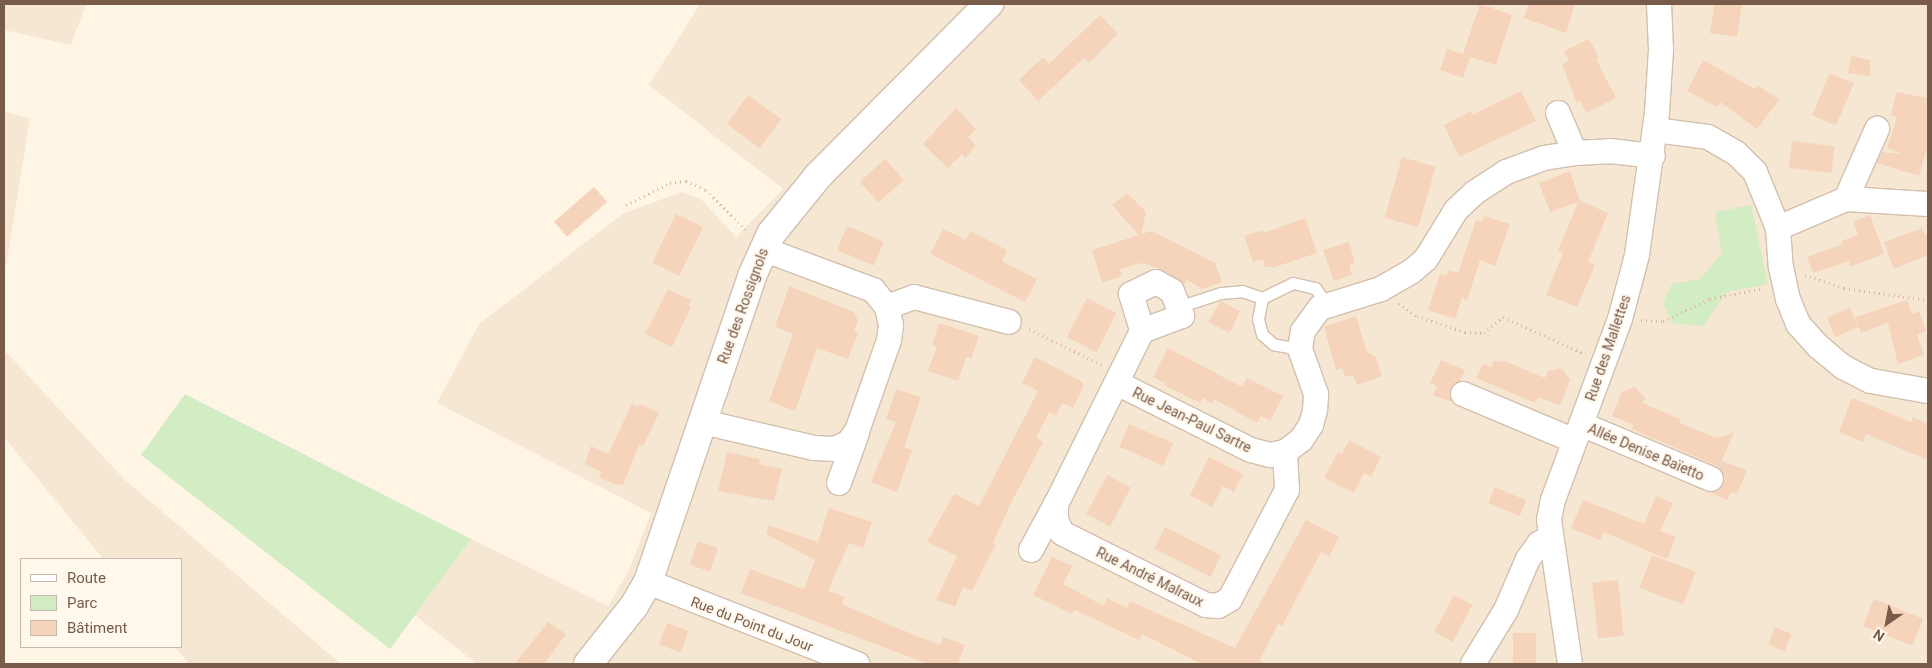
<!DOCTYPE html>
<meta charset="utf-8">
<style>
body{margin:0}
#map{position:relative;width:1932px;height:668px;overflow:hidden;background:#fef5e5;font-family:Roboto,sans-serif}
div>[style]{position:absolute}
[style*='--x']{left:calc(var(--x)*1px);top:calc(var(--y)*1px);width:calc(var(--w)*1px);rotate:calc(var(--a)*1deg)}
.residential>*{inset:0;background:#f6e7d3}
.green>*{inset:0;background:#d2ecc3}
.building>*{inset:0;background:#f5d4bb;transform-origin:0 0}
.path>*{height:3px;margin-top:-1.5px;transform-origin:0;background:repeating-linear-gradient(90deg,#dab79e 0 1px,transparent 0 5px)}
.roads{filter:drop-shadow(1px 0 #d2bfad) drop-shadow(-1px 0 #d2bfad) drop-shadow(0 1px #d2bfad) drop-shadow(0 -1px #d2bfad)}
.lane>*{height:11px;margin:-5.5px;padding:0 5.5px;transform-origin:5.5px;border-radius:5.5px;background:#fff}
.street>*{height:24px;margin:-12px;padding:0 12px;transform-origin:12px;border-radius:12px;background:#fff}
.secondary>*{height:28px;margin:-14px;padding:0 14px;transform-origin:14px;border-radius:14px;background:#fff}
span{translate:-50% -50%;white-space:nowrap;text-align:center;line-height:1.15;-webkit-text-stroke:4.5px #fff8ed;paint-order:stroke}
.street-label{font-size:14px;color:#785b48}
.frame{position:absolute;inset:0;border:5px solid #785b48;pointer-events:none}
.legend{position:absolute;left:20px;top:558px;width:162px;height:90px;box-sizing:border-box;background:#fff8ed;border:1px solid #c9b9ab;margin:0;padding:6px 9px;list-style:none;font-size:15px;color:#785b48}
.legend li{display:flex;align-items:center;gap:10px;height:25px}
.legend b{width:25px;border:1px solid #c9b9ab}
.north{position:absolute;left:1862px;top:598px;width:50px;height:50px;-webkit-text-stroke:4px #fff8ed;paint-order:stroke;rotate:213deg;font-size:14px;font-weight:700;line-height:20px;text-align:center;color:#785b48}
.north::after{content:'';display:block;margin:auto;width:18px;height:22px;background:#785b48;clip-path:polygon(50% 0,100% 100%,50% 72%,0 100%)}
</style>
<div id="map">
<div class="residential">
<i style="clip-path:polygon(4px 4px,86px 4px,71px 45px,4px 30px)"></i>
<i style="clip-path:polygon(700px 4px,1928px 4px,1928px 664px,477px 664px,415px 615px,471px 539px,608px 606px,629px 570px,651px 513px,437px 403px,479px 324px,624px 213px,682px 192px,701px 199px,736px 237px,783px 189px,649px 85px)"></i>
<i style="clip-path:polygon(4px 112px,30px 118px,6px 266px,4px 265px)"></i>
<i style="clip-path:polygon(7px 353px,124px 479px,341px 664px,189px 664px,175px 647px,181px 647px,181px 559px,103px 559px,4px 437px,4px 355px)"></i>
</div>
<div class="green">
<i style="clip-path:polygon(1751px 205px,1768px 284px,1727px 292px,1703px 326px,1672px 323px,1663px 303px,1672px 284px,1700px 279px,1722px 253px,1715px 212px)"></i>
<i style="clip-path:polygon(185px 394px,471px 539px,390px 649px,141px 455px)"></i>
</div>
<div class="building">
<i style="clip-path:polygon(1480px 4px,1512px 15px,1496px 65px,1470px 57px,1463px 78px,1440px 70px,1447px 49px,1463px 54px)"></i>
<i style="clip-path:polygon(1529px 4px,1575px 4px,1566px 33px,1524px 18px)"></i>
<i style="clip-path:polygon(1715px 4px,1742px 4px,1737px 37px,1710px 33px)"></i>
<i style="clip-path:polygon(1100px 15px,1118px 34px,1089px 63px,1084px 58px,1038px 101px,1019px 80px,1043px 57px,1049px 64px)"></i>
<i style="clip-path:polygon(1589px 39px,1599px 58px,1596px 59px,1616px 98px,1586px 113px,1581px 101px,1577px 103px,1562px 64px,1569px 61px,1564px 51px)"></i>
<i style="clip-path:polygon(1851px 56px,1870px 60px,1870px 76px,1848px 73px)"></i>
<i style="clip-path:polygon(1703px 60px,1755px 89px,1758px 85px,1779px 100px,1757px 129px,1720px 102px,1717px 107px,1687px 91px)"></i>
<i style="left:1830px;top:73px;width:26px;height:46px;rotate:23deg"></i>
<i style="clip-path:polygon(1521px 91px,1536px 121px,1459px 157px,1444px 125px,1471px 111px,1472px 115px)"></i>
<i style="clip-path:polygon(1896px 92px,1928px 98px,1928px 146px,1919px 176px,1877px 163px,1882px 152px,1902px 154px,1887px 148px,1897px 117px,1891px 116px)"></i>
<i style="left:748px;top:95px;width:41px;height:36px;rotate:36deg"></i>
<i style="clip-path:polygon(956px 108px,976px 129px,968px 137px,976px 146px,965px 158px,962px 154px,948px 168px,923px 144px)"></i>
<i style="left:1792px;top:141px;width:43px;height:27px;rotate:7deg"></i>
<i style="left:1402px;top:157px;width:35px;height:63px;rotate:16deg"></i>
<i style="left:885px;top:159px;width:28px;height:34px;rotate:48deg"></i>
<i style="clip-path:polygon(1570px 171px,1580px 201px,1608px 213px,1588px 262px,1595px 265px,1577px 307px,1546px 295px,1563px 253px,1558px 251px,1578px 202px,1550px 212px,1539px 183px)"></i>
<i style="left:594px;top:187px;width:20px;height:53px;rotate:49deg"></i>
<i style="clip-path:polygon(1127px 193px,1146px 212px,1141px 234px,1152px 231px,1215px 263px,1222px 282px,1203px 289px,1187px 280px,1185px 284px,1163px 270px,1142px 263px,1120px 269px,1122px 276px,1102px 283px,1092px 250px,1139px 235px,1112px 205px)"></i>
<i style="left:676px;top:214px;width:30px;height:54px;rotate:26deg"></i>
<i style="clip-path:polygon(1870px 215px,1884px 254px,1850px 267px,1849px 261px,1813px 273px,1807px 257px,1843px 244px,1842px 241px,1858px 235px,1853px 222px)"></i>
<i style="clip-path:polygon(1484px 216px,1510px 224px,1495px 266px,1480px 260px,1467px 300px,1462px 298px,1455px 319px,1428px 310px,1440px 274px,1446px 276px,1449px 270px,1458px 273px,1476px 220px,1482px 222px)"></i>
<i style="clip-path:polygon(1305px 218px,1317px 253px,1275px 267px,1265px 267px,1263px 259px,1253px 262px,1244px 236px,1263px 230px,1264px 233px)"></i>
<i style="left:847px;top:226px;width:40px;height:26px;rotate:23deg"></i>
<i style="clip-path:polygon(1922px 228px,1925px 235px,1928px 234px,1928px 255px,1894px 269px,1884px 242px)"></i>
<i style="clip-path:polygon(943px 229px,966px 240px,970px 231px,1007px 250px,1002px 261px,1037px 279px,1025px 302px,930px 254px)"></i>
<i style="clip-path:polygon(1349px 242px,1355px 263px,1349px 265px,1352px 275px,1334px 281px,1323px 250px)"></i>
<i style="clip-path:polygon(789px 286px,854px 312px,858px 321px,854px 332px,858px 333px,848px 359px,817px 348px,795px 411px,769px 401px,793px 334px,775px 327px)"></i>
<i style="clip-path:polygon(668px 289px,691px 300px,688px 305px,691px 307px,672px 347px,645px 334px)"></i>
<i style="left:1087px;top:298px;width:33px;height:44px;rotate:27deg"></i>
<i style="clip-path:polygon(1907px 300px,1912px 314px,1919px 311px,1926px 331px,1917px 335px,1924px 355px,1898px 364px,1888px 323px,1861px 333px,1855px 317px)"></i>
<i style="clip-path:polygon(1221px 301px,1240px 311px,1230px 333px,1208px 322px)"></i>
<i style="left:1850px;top:308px;width:21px;height:25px;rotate:67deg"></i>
<i style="clip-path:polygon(1356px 316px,1367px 352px,1376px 357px,1382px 376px,1357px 385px,1353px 375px,1345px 377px,1342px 368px,1336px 370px,1324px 327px)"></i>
<i style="clip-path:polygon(939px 323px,979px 336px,971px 359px,966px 357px,958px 381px,928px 371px,937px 347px,932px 345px)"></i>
<i style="clip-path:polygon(1168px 348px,1242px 387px,1247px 378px,1283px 396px,1270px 421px,1261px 416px,1257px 423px,1214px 399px,1212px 403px,1203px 398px,1200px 403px,1164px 385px,1165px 383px,1153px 377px)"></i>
<i style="clip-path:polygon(1035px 357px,1083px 382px,1083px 388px,1073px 408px,1062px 403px,1056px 416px,1049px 412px,1036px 438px,1043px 442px,1011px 503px,993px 543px,996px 544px,972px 591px,963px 587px,955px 607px,936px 600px,957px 556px,927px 542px,954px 494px,979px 506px,1038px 391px,1022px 383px)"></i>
<i style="clip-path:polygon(1441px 360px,1465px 370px,1460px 381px,1451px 388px,1451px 402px,1433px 395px,1437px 386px,1430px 383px)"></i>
<i style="clip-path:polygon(1494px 361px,1507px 362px,1545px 378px,1548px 371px,1562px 368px,1570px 380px,1560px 405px,1538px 397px,1535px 403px,1476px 378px,1483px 364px,1491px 367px)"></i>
<i style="clip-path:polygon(1635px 387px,1645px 398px,1642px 403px,1680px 419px,1679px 422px,1691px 428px,1717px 438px,1734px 432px,1719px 467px,1632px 429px,1634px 425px,1612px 416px,1622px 392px)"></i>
<i style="clip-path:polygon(896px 389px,921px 397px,904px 447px,912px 450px,897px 492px,871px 482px,896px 422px,886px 419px)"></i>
<i style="clip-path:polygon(1852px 398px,1901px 418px,1911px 422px,1913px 417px,1928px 424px,1928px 460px,1866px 434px,1863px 442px,1839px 432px)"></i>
<i style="clip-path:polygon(632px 404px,638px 407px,640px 404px,659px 413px,643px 446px,639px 445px,623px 485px,615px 484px,600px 478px,601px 472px,585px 464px,591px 446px,608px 454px)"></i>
<i style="left:1129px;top:424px;width:48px;height:25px;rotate:23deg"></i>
<i style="clip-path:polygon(1349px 440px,1381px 457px,1371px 477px,1364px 473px,1354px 493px,1324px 478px,1338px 452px,1342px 454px)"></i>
<i style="clip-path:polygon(727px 452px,760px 459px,759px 464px,782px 469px,774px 501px,718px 491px)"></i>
<i style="clip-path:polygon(1209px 457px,1243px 474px,1234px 492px,1223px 486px,1212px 507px,1190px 495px)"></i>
<i style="clip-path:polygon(1722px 461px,1747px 470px,1737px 494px,1731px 492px,1727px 500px,1710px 493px,1719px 490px,1724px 484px,1725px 477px,1719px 468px)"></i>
<i style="left:1107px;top:475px;width:27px;height:44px;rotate:28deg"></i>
<i style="left:1495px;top:487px;width:34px;height:17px;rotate:23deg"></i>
<i style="clip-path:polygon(1656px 496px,1673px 503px,1660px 531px,1676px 537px,1667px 559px,1604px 532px,1600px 540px,1571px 528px,1583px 500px,1644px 524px)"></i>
<i style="clip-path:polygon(829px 508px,872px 522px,863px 548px,849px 543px,828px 591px,845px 597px,842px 604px,887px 624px,940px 645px,943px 637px,965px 645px,958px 664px,928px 664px,741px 593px,750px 569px,804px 589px,815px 560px,766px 534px,769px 525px,818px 542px)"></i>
<i style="clip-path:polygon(1306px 520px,1339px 537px,1329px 557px,1321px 552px,1282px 626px,1278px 624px,1259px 661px,1266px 664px,1202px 664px,1142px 634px,1139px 640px,1075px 610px,1072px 614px,1033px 595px,1052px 557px,1072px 566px,1063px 584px,1104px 606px,1107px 598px,1127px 608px,1130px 601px,1235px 648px)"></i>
<i style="left:1165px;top:527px;width:63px;height:24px;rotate:27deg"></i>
<i style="left:698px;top:541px;width:21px;height:25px;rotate:19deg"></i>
<i style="left:1652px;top:555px;width:47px;height:35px;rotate:21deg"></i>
<i style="left:1618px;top:580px;width:56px;height:26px;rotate:84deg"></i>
<i style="left:1454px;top:595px;width:21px;height:42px;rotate:28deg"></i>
<i style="left:1874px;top:599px;width:53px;height:29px;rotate:22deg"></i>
<i style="clip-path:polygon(548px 622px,566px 634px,544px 664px,515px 664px)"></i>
<i style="left:667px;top:623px;width:23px;height:23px;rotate:20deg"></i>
<i style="left:1775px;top:627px;width:18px;height:19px;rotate:22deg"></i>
<i style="left:1536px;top:633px;width:31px;height:23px;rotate:90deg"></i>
</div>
<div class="path">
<i style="--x:626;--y:205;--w:49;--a:-26.6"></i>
<i style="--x:670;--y:183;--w:16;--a:-7"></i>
<i style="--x:686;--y:181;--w:22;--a:24"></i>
<i style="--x:706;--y:190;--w:57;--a:45"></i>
<i style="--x:1805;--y:275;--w:41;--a:18.4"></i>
<i style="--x:1844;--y:288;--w:85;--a:8.1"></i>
<i style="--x:1399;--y:303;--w:22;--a:36"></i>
<i style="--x:1417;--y:316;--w:51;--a:18.4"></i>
<i style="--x:1465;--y:332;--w:19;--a:3"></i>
<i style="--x:1484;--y:333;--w:25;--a:-40"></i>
<i style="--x:1503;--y:317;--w:90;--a:24.3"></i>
<i style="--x:1641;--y:320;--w:22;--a:3"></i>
<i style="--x:1663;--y:321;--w:52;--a:-25.1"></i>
<i style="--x:1710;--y:299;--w:55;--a:-11.5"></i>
<i style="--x:1029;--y:329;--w:81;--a:26.3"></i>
</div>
<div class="roads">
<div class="lane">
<i style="--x:1178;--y:307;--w:45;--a:-18"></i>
<i style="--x:1221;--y:293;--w:21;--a:-5"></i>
<i style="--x:1242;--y:291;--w:21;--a:19"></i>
<i style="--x:1300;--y:349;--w:27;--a:-170"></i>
<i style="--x:1273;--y:344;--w:15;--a:-138"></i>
<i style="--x:1262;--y:334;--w:16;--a:-105"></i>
<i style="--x:1258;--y:319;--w:21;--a:-79"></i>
<i style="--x:1262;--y:298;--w:34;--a:-26"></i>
<i style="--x:1293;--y:283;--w:23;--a:13"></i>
<i style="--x:1315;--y:288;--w:22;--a:54"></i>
</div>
<div class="street">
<i style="--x:1558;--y:113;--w:43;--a:67"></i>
<i style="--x:1655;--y:130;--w:53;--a:7.5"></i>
<i style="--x:1708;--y:137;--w:32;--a:30"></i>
<i style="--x:1736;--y:153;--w:27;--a:45"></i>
<i style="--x:1755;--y:172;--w:61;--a:67.7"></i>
<i style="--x:1778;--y:228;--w:39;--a:86"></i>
<i style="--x:1781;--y:267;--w:33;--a:78"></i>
<i style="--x:1788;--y:299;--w:27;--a:68"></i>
<i style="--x:1798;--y:324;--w:31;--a:48"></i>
<i style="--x:1819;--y:347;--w:31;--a:40"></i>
<i style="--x:1843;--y:367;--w:31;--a:27"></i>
<i style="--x:1871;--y:381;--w:58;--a:10"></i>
<i style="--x:1846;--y:199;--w:77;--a:-66.1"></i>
<i style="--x:1778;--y:228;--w:74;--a:-23.1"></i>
<i style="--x:1846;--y:199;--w:82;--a:3.5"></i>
<i style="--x:887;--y:307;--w:29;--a:-20"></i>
<i style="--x:914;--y:297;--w:98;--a:14.7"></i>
<i style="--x:1142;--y:331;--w:43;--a:-20.6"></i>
<i style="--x:1182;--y:316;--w:27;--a:-112"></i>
<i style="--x:1172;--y:291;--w:18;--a:-151"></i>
<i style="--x:1156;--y:282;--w:28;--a:154"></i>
<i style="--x:1131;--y:294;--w:39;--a:73"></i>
<i style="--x:1142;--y:331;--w:193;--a:116.4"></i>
<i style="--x:1056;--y:504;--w:16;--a:90"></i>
<i style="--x:1056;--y:520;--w:14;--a:65"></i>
<i style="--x:1062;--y:533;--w:161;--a:26.6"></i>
<i style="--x:1206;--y:605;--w:12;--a:5"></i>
<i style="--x:1218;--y:606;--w:14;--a:-30"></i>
<i style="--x:1230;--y:599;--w:123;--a:-62.4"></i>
<i style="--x:1287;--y:490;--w:38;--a:-93"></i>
<i style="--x:1117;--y:383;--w:150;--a:26.6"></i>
<i style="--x:1251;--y:450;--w:20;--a:15"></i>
<i style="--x:1270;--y:455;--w:15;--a:-11"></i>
<i style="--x:1285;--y:452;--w:20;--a:-37"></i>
<i style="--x:1301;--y:440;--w:18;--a:-56"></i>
<i style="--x:1311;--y:425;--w:16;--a:-75"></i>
<i style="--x:1315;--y:410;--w:16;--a:-86"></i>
<i style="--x:1316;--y:394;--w:48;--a:-109.6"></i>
<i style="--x:1300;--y:349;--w:18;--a:-81"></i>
<i style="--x:1303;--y:331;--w:29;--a:-54"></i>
<i style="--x:1320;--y:308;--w:64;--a:-17.3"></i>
<i style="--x:1381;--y:289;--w:34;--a:-30"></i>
<i style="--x:1411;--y:272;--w:20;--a:-41"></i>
<i style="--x:1426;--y:259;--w:57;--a:-58.5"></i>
<i style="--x:1456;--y:210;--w:25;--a:-43"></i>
<i style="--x:1474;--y:193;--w:38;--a:-33"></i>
<i style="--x:1506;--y:172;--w:40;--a:-20.2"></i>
<i style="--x:1544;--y:158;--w:31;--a:-9"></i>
<i style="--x:1575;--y:153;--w:35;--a:-3"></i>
<i style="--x:1610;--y:151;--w:43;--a:6.6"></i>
<i style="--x:1463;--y:394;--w:121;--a:22.8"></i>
<i style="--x:703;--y:422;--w:114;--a:13.2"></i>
<i style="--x:814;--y:448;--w:21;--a:3"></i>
<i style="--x:835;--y:449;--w:14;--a:-25"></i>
<i style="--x:848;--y:443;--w:15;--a:-53"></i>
<i style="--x:857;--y:431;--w:96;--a:-70.6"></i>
<i style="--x:889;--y:340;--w:15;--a:-82"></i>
<i style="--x:891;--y:325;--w:18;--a:-103"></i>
<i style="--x:887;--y:307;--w:22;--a:-129"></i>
<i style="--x:873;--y:290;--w:117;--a:-159.6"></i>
<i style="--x:1581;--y:424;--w:141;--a:22.9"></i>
<i style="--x:839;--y:483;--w:53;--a:-70.2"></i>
<i style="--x:1031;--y:550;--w:52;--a:-61.5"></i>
<i style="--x:648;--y:582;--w:225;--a:21.4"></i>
<i style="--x:1473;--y:664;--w:63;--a:-58.6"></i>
<i style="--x:1506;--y:610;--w:56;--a:-66.7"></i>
<i style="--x:1528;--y:559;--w:19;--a:-54"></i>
<i style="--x:1539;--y:544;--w:14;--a:-30"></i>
<i style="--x:1570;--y:664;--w:146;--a:-98.3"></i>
<i style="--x:1549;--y:520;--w:20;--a:-79"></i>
<i style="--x:1553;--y:500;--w:193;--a:-69.7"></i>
<i style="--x:1620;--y:319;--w:66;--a:-75.1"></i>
<i style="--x:1637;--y:255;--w:144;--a:-82"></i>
<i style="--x:1657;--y:112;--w:62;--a:-86.3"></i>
<i style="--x:1661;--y:50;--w:46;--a:-92.5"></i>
</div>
<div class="secondary">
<i style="--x:588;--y:664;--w:74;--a:-51.6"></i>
<i style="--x:634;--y:606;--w:28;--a:-60"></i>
<i style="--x:648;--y:582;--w:323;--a:-71.2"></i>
<i style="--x:752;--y:276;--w:46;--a:-65.7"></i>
<i style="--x:771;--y:234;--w:75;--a:-51"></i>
<i style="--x:818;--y:176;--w:243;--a:-45.2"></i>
</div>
</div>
<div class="street-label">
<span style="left:743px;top:306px;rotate:-70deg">Rue des Rossignols</span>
<span style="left:1608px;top:348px;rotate:-71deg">Rue des Mallettes</span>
<span style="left:1192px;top:420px;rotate:26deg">Rue Jean-Paul Sartre</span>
<span style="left:1646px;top:452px;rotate:23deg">Allée Denise Baïetto</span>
<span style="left:1150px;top:577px;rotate:26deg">Rue André Malraux</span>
<span style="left:752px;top:624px;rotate:21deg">Rue du Point du Jour</span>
</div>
<div class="frame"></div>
<ul class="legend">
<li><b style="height:6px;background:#fff"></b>Route</li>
<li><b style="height:14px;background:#d2ecc3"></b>Parc</li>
<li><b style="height:14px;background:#f5d4bb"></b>Bâtiment</li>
</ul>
<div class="north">N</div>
</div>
